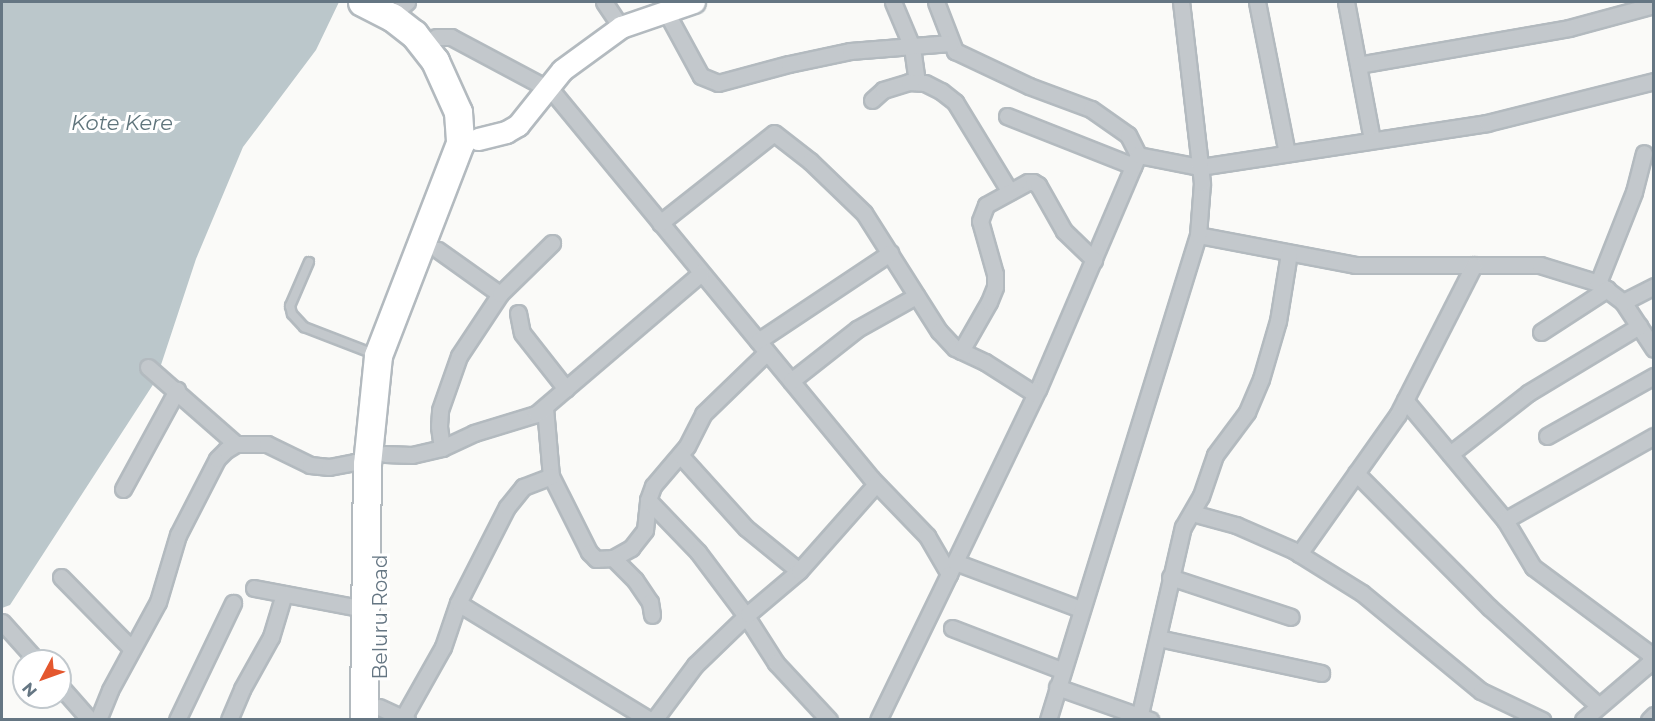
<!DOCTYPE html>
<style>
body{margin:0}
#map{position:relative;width:1655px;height:721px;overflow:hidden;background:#fafaf8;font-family:Montserrat,sans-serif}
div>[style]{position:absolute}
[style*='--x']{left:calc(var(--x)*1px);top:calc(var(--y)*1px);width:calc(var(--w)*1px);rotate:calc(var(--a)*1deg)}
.water>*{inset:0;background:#bbc7cb}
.roads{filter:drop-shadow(2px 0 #b3babf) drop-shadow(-2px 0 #b3babf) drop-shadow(0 2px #b3babf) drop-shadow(0 -2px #b3babf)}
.lane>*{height:8px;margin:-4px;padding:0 4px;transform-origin:4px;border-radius:4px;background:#c3c8cc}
.street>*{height:15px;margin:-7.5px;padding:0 7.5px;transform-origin:7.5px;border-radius:7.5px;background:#c3c8cc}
.secondary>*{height:21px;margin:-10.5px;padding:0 10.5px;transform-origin:10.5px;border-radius:10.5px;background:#fff}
.highway>*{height:27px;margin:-13.5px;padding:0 13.5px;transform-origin:13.5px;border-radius:13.5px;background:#fff}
span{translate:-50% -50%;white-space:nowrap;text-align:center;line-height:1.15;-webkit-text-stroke:6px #fff;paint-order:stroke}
.street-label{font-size:20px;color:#657683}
.water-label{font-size:21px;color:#60757c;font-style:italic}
.frame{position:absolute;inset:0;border:3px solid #657683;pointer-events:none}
.north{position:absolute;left:12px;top:649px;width:60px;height:60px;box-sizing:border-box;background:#fff;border:2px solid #c1c8cd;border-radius:50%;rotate:229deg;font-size:16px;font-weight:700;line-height:24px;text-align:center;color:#657683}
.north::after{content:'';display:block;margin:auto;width:21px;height:27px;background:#e4572e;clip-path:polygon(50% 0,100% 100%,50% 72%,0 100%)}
</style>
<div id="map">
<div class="water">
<i style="clip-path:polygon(2px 2px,339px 2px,316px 50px,243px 147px,196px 259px,156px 380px,10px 605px,2px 608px)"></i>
</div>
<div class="roads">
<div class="lane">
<i style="--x:309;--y:262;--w:48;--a:113.4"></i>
<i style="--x:290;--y:306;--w:8;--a:76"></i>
<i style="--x:292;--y:314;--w:18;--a:47"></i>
<i style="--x:304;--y:327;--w:75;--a:21.1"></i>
</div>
<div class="street">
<i style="--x:604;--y:2;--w:30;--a:56"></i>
<i style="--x:893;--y:2;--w:49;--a:67.1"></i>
<i style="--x:912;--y:47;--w:35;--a:82"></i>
<i style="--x:936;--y:2;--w:53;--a:68.8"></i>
<i style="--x:955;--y:51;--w:82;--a:25.3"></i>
<i style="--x:1029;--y:86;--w:66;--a:20.4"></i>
<i style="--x:1091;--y:109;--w:45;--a:35.1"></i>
<i style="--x:1128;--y:135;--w:22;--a:63"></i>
<i style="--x:1138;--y:155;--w:254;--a:113.1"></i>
<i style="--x:1038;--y:389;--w:205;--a:115.7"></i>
<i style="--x:1257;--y:2;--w:154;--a:78.8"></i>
<i style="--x:1346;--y:2;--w:140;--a:79.3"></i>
<i style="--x:401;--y:7;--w:8;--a:-40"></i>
<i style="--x:665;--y:10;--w:75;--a:61.4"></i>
<i style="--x:701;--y:76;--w:18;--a:22"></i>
<i style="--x:718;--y:83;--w:73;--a:-15"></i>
<i style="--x:789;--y:64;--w:62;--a:-12"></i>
<i style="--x:850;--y:51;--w:101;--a:-4.5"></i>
<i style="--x:436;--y:37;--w:15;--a:0"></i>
<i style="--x:451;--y:37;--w:115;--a:28.1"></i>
<i style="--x:552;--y:91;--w:502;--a:50.5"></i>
<i style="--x:871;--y:478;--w:81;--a:46"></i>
<i style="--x:927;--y:536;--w:44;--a:59.9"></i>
<i style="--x:949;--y:574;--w:162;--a:115.9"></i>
<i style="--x:1358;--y:65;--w:214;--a:-9.9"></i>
<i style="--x:1569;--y:28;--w:88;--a:-15.1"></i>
<i style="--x:872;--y:100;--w:15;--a:-42"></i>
<i style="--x:883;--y:90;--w:27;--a:-17"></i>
<i style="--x:909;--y:82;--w:16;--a:4"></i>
<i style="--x:925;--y:83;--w:18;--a:27"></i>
<i style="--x:941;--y:91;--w:18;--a:38"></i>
<i style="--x:955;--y:102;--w:105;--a:58.6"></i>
<i style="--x:1007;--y:116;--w:136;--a:21.6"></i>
<i style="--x:1138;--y:155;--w:63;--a:11"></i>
<i style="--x:1200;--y:167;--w:290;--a:-8.7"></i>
<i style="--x:1487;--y:123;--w:172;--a:-14.1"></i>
<i style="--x:660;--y:223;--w:145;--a:-38.3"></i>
<i style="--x:774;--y:133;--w:46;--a:37.9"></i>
<i style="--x:810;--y:161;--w:75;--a:43.9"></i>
<i style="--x:864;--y:213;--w:140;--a:57.6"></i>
<i style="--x:939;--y:331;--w:23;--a:47"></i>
<i style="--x:955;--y:348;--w:33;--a:25"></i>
<i style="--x:985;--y:362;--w:59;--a:32.6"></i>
<i style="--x:1198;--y:235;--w:160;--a:10.8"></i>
<i style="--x:1355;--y:265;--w:185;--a:0"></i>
<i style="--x:1540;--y:265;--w:61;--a:17.2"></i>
<i style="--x:1598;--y:283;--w:31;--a:37"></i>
<i style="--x:1623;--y:302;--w:56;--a:56.6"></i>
<i style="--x:438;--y:250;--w:76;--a:35.4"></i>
<i style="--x:1598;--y:283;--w:98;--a:-68.4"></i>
<i style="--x:1634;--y:192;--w:40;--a:-75.6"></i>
<i style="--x:1623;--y:302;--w:35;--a:-27"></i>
<i style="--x:518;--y:313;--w:20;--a:79"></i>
<i style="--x:522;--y:333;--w:71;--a:51.8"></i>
<i style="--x:1541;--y:332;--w:79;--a:-33.1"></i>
<i style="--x:758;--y:341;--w:159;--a:-33.7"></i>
<i style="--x:961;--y:351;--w:56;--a:-60.3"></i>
<i style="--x:989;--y:302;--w:16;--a:-68"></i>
<i style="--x:995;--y:287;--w:13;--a:-90"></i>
<i style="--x:995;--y:274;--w:55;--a:-105.8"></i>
<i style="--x:980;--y:221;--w:17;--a:-69"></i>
<i style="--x:986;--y:205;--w:48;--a:-28.7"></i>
<i style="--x:1028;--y:182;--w:5;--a:0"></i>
<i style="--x:1033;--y:182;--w:6;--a:31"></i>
<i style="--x:1038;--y:185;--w:53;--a:60.5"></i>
<i style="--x:1064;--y:231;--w:42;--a:44"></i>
<i style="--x:148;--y:367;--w:117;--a:41.2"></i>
<i style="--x:791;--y:381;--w:84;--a:-38.2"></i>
<i style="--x:857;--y:329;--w:68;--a:-29.2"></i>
<i style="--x:1405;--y:400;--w:156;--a:50.2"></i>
<i style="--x:1505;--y:520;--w:55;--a:59.2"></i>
<i style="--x:1533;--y:567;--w:144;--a:36.6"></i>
<i style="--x:1649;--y:653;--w:8;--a:76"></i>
<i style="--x:1651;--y:661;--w:7;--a:135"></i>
<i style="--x:1646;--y:666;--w:83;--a:139.4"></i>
<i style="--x:545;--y:408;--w:68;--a:85"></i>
<i style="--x:551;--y:476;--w:85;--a:63.4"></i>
<i style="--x:589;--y:552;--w:10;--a:45"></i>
<i style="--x:596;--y:559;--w:17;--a:-3"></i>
<i style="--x:613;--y:558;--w:21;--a:-29"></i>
<i style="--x:631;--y:548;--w:23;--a:-52"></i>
<i style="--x:645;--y:530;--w:30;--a:-84"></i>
<i style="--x:648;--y:500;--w:15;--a:-70"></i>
<i style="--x:653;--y:486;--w:52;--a:-49.6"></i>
<i style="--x:687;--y:446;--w:36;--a:-63"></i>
<i style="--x:703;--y:414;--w:89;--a:-44.1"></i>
<i style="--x:1547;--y:436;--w:123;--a:-29.3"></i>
<i style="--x:442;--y:448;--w:22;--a:-98"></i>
<i style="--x:439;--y:426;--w:16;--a:-86"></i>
<i style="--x:440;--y:410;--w:57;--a:-70.6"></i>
<i style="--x:459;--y:356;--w:74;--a:-56.5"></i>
<i style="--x:500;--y:294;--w:73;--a:-44.4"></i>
<i style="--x:385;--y:454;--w:27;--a:2"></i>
<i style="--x:412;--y:455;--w:31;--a:-13"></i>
<i style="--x:442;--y:448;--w:35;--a:-25"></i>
<i style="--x:474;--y:433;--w:65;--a:-17"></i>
<i style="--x:536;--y:414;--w:217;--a:-40.5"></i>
<i style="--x:1450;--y:454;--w:99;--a:-38"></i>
<i style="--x:1528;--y:393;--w:130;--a:-31.1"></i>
<i style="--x:680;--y:455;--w:98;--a:47.9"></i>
<i style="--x:746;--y:528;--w:68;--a:39.1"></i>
<i style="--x:1356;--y:473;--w:189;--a:45.2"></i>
<i style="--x:1489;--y:607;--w:147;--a:42"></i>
<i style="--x:123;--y:489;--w:113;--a:-61.4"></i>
<i style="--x:648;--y:500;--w:72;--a:46.1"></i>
<i style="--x:698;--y:552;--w:80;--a:53.1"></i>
<i style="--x:746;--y:616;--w:56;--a:57.4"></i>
<i style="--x:776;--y:663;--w:78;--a:47.1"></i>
<i style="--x:1192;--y:513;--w:46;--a:15.3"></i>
<i style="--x:1236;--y:525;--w:62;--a:23.7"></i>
<i style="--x:1293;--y:550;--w:81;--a:31.9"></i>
<i style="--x:1362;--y:593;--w:154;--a:39.5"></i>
<i style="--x:1481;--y:691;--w:68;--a:25.4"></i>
<i style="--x:1505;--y:520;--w:171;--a:-29.4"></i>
<i style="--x:1299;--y:554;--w:171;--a:-54.7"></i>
<i style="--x:1398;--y:414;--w:167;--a:-63"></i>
<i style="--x:613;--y:558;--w:31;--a:45"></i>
<i style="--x:635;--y:580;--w:27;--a:56"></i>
<i style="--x:650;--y:602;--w:13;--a:81"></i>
<i style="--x:955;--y:562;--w:134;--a:20.5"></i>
<i style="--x:61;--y:577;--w:101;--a:45.4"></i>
<i style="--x:1170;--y:577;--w:127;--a:18.3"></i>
<i style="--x:254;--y:588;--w:112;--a:10.8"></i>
<i style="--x:458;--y:603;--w:225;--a:31.4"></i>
<i style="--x:2;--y:622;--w:52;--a:48.1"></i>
<i style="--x:952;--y:628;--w:117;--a:21.1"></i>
<i style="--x:1158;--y:638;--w:167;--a:12.1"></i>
<i style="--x:60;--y:686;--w:45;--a:48.6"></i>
<i style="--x:1057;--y:687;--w:99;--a:19.5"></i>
<i style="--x:379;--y:707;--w:31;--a:25"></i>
<i style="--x:1140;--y:714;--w:192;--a:-77.1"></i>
<i style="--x:1183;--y:527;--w:36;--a:-60"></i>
<i style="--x:1201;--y:496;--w:43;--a:-71.1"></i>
<i style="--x:1215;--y:455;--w:54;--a:-53.3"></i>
<i style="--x:1247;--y:412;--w:36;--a:-67"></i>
<i style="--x:1261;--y:379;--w:60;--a:-73.7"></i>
<i style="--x:1278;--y:321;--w:69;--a:-80.8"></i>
<i style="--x:403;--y:718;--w:81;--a:-60.6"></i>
<i style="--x:443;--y:647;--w:46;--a:-71.2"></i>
<i style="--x:458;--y:603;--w:108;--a:-63"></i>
<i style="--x:507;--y:507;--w:26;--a:-51"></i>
<i style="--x:523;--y:487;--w:30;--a:-21"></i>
<i style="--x:98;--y:720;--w:32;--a:-68"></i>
<i style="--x:110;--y:690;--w:100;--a:-61.4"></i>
<i style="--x:158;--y:602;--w:70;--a:-73.4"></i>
<i style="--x:178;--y:535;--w:85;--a:-62.8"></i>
<i style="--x:217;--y:459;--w:13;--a:-45"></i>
<i style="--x:226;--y:450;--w:12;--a:-31"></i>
<i style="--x:236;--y:444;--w:31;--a:0"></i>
<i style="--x:267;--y:444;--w:48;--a:26"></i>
<i style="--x:310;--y:465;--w:19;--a:6"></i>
<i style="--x:329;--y:467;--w:26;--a:-11"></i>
<i style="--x:355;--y:462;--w:12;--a:9"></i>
<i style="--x:177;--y:720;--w:130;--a:-64.4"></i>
<i style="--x:229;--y:720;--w:34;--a:-67"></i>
<i style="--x:242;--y:689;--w:60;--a:-60.9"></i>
<i style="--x:271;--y:637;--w:45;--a:-73.2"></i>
<i style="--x:654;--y:720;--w:69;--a:-53.3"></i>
<i style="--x:695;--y:665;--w:74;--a:-43.9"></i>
<i style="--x:748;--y:614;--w:67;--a:-40.1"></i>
<i style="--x:799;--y:571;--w:116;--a:-48.5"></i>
<i style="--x:1048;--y:720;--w:508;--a:-72.81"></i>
<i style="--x:1198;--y:235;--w:52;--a:-85.6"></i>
<i style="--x:1202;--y:183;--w:182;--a:-96.6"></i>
<i style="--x:1649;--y:720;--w:7;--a:-45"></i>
</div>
<div class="secondary">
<i style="--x:478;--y:139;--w:29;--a:-14"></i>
<i style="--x:506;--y:132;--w:14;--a:-30"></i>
<i style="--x:518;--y:125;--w:70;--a:-51.3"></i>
<i style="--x:562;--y:70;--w:73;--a:-36.1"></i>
<i style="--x:621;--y:27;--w:77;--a:-18.9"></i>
</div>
<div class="highway">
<i style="--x:362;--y:2;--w:34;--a:27"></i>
<i style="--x:392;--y:17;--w:28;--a:38"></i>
<i style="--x:414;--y:34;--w:34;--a:52"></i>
<i style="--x:435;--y:61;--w:56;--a:65.7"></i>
<i style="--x:458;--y:112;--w:31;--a:86"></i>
<i style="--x:460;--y:143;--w:228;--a:111.1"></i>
<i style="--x:378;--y:356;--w:109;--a:95.8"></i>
<i style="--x:367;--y:464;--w:256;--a:90.7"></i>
</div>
</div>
<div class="street-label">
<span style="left:380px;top:617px;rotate:-90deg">Beluru Road</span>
</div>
<div class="water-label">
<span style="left:122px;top:123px">Kote Kere</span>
</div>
<div class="frame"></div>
<div class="north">N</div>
</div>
